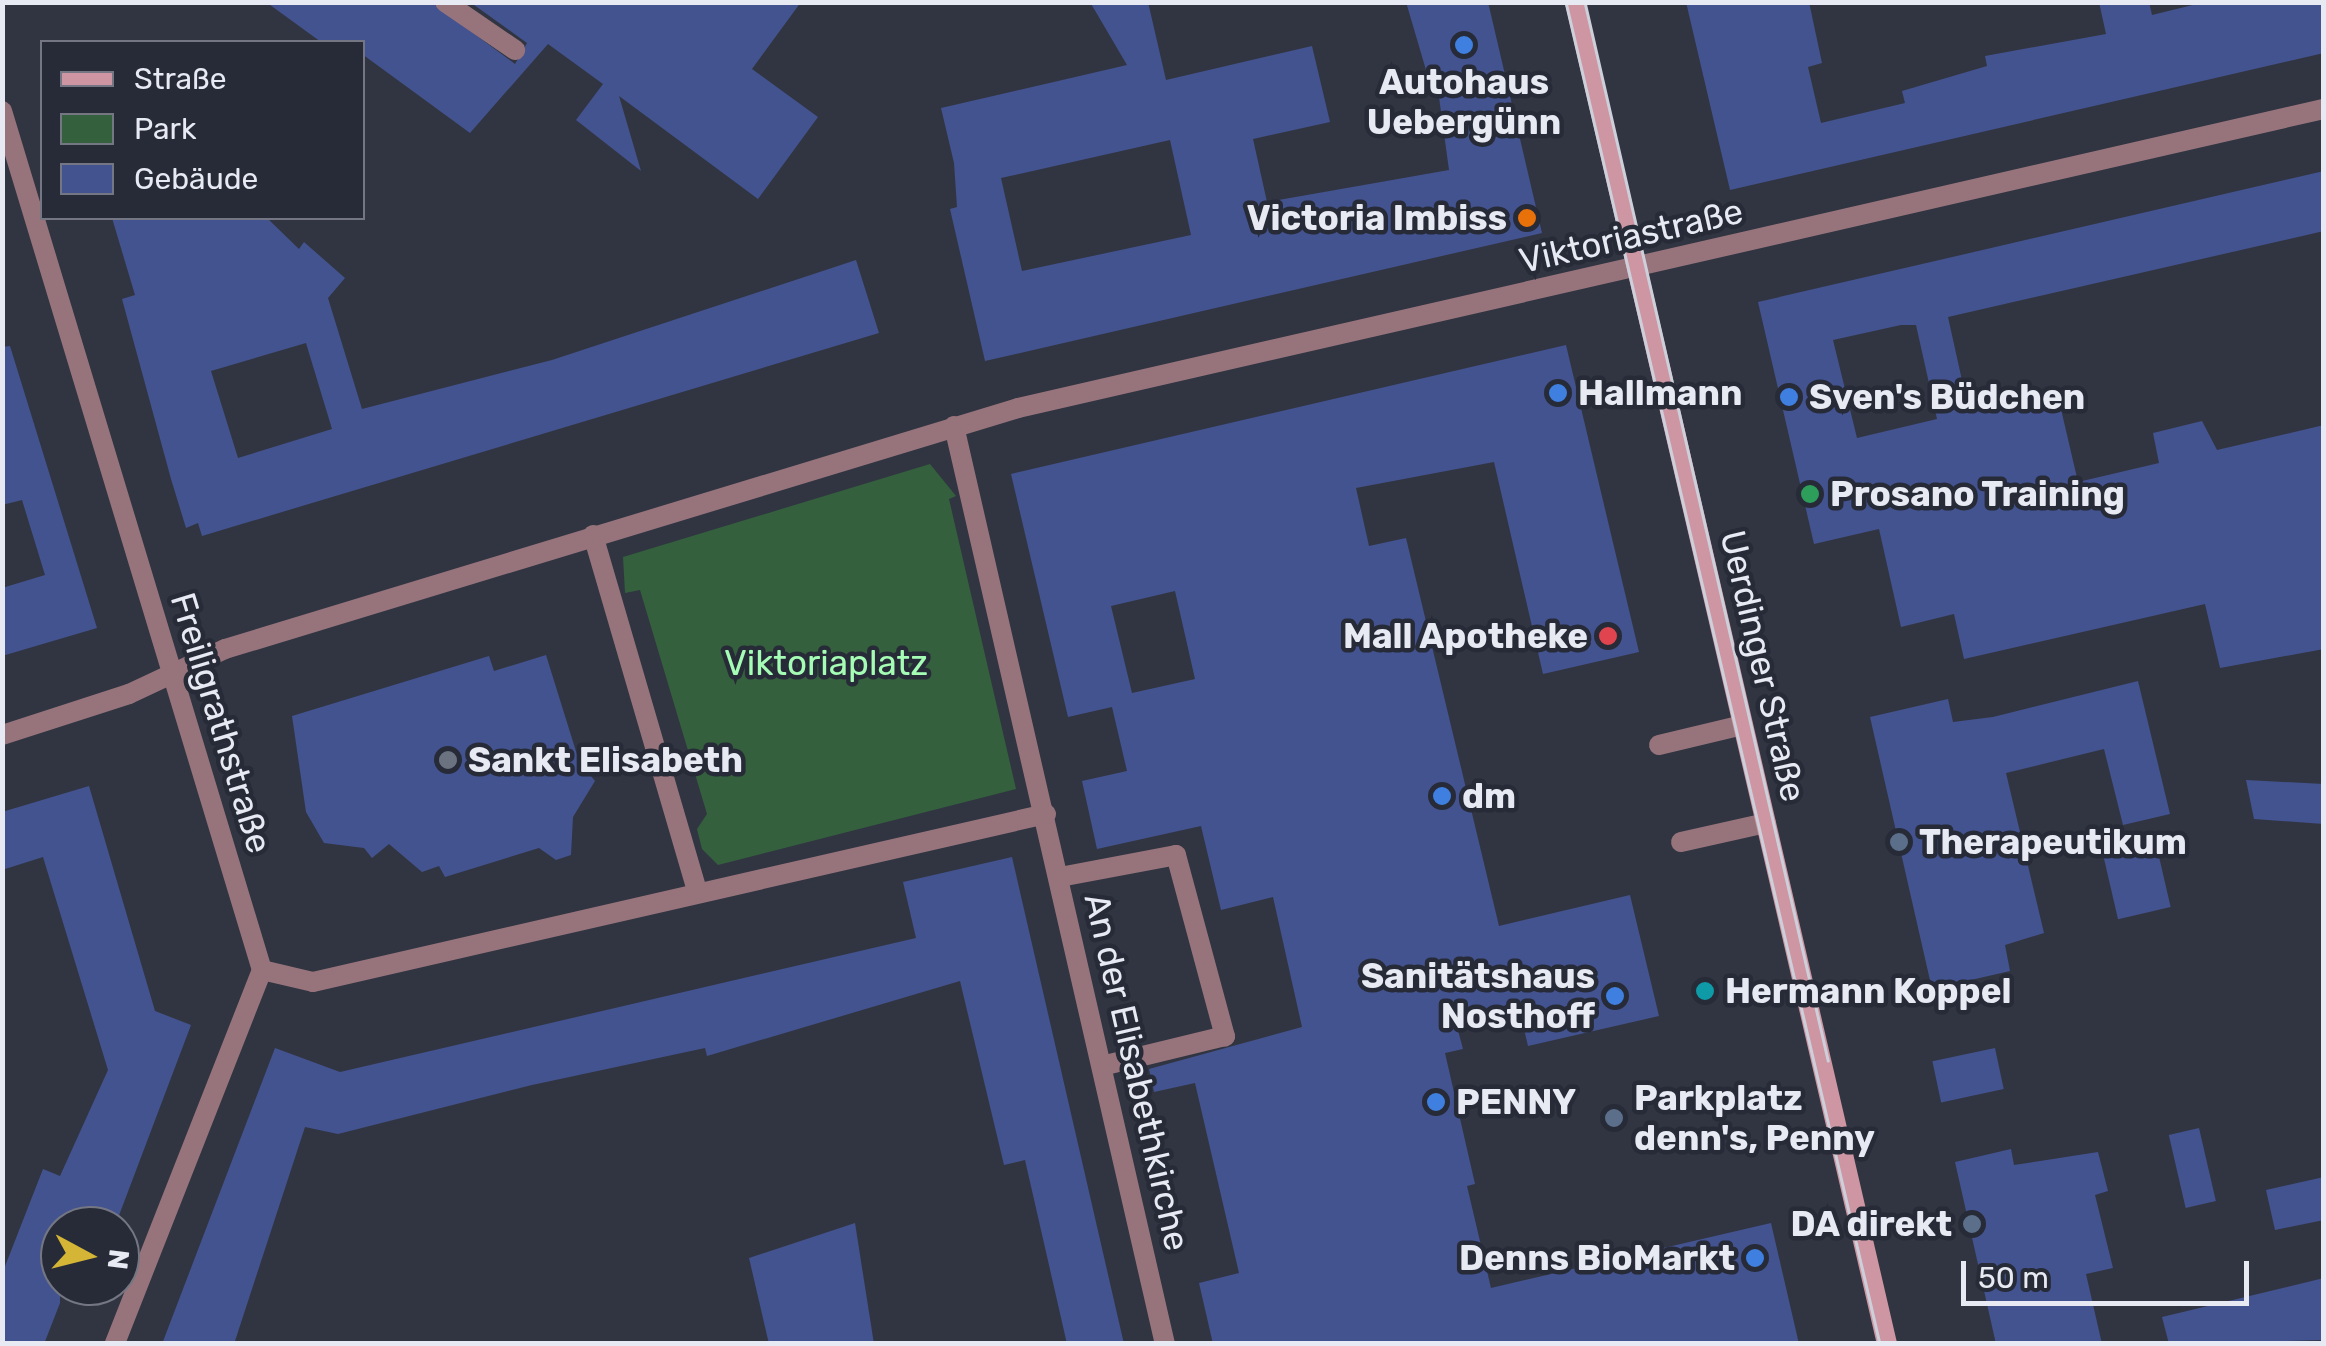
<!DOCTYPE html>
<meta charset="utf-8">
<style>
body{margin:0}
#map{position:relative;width:2326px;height:1346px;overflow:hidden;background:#313542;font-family:Rubik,sans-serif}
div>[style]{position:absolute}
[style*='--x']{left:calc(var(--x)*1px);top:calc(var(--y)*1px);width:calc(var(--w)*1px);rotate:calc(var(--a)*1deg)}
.green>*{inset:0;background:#34603d}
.building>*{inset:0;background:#43538f;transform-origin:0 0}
.service>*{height:20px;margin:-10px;padding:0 10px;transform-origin:10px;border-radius:10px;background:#97747b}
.minor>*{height:20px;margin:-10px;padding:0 10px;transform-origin:10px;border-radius:10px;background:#97747b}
.secondary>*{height:20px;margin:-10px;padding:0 10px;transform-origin:10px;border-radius:10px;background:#cd96a2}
.tram>*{height:2.5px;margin:-1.25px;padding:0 1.25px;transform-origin:1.25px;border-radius:1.25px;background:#cdd0da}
.dots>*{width:28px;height:28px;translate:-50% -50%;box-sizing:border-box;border:5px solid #272b38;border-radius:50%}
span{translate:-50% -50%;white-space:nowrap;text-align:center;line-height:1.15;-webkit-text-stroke:9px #272b38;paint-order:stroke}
.poi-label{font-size:35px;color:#e7eaf3;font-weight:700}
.right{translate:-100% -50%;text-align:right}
.left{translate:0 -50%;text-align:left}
.street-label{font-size:35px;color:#e7eaf3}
.park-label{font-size:35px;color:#a5fdb5}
.frame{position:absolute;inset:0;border:5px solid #e7eaf3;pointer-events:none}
.legend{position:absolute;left:40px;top:40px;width:325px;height:180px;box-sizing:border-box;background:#272b38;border:2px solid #747783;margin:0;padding:12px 18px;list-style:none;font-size:30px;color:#e7eaf3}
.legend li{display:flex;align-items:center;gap:20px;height:50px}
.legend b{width:50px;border:2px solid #747783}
.north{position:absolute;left:40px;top:1206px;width:100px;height:100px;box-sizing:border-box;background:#272b38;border:2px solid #747783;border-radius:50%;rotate:97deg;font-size:28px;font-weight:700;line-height:40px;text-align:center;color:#e7eaf3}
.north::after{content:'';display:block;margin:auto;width:35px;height:45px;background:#d4b535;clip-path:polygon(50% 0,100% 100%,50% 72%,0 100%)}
.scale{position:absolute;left:1961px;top:1261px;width:288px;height:45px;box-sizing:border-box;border:5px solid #e7eaf3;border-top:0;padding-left:12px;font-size:30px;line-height:35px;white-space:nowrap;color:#e7eaf3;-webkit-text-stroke:8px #272b38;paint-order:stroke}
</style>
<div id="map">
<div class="green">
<i style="clip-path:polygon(930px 464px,956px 496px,949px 499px,1016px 789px,718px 865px,702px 849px,697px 829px,707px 814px,640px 590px,625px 593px,623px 557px)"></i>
</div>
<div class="building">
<i style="clip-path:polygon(266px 2px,431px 2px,515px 64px,527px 43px,470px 2px,801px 2px,752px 69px,818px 117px,758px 199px,619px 96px,641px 171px,576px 120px,603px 84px,548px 44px,470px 133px,362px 54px,362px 42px,321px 42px)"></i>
<i style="clip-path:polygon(evenodd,1090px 2px,1148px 2px,1166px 80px,1312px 46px,1330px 122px,1253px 139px,1267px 202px,1449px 170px,1435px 68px,1426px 70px,1406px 2px,1488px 2px,1542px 233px,985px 361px,950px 209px,957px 207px,954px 163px,941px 108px,1127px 65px,1090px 2px,1170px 140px,1191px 235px,1022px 271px,1001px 178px,1170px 140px)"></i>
<i style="clip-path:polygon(1686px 2px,1809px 2px,1822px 63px,1808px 67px,1821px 123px,1905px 103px,1902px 91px,1987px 66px,1985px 56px,2106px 34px,2099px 2px,2149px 2px,2152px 15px,2205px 2px,2324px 2px,2324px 53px,1730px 190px)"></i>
<i style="clip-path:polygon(evenodd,2324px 171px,2324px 231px,1948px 317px,1969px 412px,2057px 392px,2078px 482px,2159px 463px,2153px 433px,2202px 421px,2217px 450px,2324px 425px,2324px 649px,2220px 668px,2205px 604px,1964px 659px,1954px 614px,1901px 627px,1879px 529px,1814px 544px,1758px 302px,2324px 171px,1901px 325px,1916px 325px,1937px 419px,1857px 438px,1833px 340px,1901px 325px)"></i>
<i style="clip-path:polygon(evenodd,112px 218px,267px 218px,299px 249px,304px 242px,345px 278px,328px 298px,362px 409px,552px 360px,856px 260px,879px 333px,202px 536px,198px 523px,186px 528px,171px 479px,122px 299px,135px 295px,112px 218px,306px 343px,332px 429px,238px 458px,211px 371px,306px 343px)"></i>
<i style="clip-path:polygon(evenodd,1566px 345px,1639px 652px,1543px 674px,1494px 462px,1356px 488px,1369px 546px,1406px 538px,1499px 926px,1630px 895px,1659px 1016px,1528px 1046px,1519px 1008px,1456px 1023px,1463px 1049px,1445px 1053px,1475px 1184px,1467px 1186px,1491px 1288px,1771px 1223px,1799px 1344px,1213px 1344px,1199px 1283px,1239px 1273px,1195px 1083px,1154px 1092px,1149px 1069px,1302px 1027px,1273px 897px,1221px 910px,1201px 826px,1097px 849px,1082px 781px,1127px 771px,1112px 707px,1068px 717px,1011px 474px,1566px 345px,1175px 591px,1195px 679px,1132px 693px,1111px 606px,1175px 591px)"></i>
<i style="clip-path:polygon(10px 346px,97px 628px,2px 656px,2px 588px,45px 575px,22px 500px,2px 505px,2px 347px)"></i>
<i style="clip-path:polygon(546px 655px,579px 761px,595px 781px,573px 817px,571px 855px,556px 860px,539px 848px,445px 877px,439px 866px,422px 872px,389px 844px,372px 858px,364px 848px,324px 843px,306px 812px,292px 716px,489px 656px,494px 671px)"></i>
<i style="clip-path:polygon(2138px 681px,2170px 814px,2123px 825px,2104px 749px,2006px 773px,2044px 933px,2005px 945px,2010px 971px,1932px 989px,1870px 717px,1948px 699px,1953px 722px,1993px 717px)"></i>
<i style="clip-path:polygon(2246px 780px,2324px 784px,2324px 824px,2254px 819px)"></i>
<i style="clip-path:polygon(89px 786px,155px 1011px,191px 1025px,115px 1226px,60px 1226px,60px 1303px,44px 1344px,2px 1344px,2px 1274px,43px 1169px,60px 1176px,108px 1070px,43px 857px,2px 870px,2px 812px)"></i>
<i style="left:2154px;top:835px;width:74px;height:54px;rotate:77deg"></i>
<i style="clip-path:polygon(1012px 857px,1124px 1344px,1067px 1344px,1025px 1160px,1004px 1165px,960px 981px,707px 1056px,705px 1048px,532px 1085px,338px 1134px,305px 1127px,234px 1344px,162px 1344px,275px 1048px,340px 1072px,916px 938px,903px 882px)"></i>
<i style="left:1995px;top:1048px;width:42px;height:64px;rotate:78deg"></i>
<i style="left:2199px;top:1128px;width:75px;height:31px;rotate:77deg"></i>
<i style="clip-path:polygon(2011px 1149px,2014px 1165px,2098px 1152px,2108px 1191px,2095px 1195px,2113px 1268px,2086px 1274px,2102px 1344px,1996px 1344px,1955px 1162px)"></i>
<i style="clip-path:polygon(2324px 1177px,2324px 1220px,2275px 1230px,2266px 1190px)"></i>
<i style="clip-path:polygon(855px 1223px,874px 1344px,769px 1344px,749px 1258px)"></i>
<i style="clip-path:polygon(2324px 1278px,2324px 1340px,2169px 1344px,2162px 1317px)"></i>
</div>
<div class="service">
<i style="--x:445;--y:2;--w:85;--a:34.4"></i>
<i style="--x:1659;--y:745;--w:86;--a:-13.4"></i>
<i style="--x:1681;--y:842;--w:87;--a:-12.6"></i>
<i style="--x:1060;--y:877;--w:118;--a:-10.7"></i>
<i style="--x:1176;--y:855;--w:188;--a:74.9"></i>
<i style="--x:1225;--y:1036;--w:127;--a:166.3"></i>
</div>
<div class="minor">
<i style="--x:2;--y:111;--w:897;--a:73.16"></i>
<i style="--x:262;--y:970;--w:402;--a:111.5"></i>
<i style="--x:954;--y:426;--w:942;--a:77.06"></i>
<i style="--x:593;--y:535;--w:373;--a:73.7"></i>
<i style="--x:2;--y:735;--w:133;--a:-17.9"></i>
<i style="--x:129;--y:694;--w:106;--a:-25.1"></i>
<i style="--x:225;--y:649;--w:829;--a:-16.9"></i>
<i style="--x:1018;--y:408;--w:1340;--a:-12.9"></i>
<i style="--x:262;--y:970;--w:52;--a:13.2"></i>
<i style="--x:313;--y:982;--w:752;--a:-12.91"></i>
</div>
<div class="secondary">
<i style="--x:1575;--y:2;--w:1378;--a:76.91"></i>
</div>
<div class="tram">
<i style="--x:1566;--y:2;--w:1378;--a:76.83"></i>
<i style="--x:1585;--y:2;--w:1086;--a:77.06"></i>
</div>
<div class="dots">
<i style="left:1464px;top:45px;background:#3f7fe0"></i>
<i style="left:1527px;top:218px;background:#e8710a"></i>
<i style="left:1558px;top:393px;background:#3f7fe0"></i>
<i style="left:1789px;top:397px;background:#3f7fe0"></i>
<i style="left:1810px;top:494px;background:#2e9e5b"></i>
<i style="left:1608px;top:636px;background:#e0444e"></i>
<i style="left:448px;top:760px;background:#6b7280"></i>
<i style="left:1442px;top:796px;background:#3f7fe0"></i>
<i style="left:1899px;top:842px;background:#5c6f8a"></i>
<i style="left:1705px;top:991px;background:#0f9aa8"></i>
<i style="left:1615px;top:996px;background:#3f7fe0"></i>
<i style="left:1436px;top:1102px;background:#3f7fe0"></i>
<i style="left:1614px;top:1118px;background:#5c6f8a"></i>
<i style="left:1972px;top:1224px;background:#5c6f8a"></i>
<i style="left:1755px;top:1258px;background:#3f7fe0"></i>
</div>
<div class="poi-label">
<span style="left:1464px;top:102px">Autohaus<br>Uebergünn</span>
<span class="right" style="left:1507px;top:218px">Victoria Imbiss</span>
<span class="left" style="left:1578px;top:393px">Hallmann</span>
<span class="left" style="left:1809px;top:397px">Sven's Büdchen</span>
<span class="left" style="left:1830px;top:494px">Prosano Training</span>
<span class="right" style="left:1588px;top:636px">Mall Apotheke</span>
<span class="left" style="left:468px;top:760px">Sankt Elisabeth</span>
<span class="left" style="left:1462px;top:796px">dm</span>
<span class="left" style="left:1919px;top:842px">Therapeutikum</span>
<span class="right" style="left:1595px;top:996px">Sanitätshaus<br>Nosthoff</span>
<span class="left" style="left:1725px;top:991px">Hermann Koppel</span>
<span class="left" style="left:1634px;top:1118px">Parkplatz<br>denn's, Penny</span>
<span class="left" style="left:1456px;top:1102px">PENNY</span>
<span class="right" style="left:1952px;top:1224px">DA direkt</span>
<span class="right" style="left:1735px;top:1258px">Denns BioMarkt</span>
</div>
<div class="street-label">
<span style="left:1631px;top:236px;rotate:-13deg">Viktoriastraße</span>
<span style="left:1763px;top:666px;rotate:77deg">Uerdinger Straße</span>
<span style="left:221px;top:723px;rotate:73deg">Freiligrathstraße</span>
<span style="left:1137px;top:1072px;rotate:77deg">An der Elisabethkirche</span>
</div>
<div class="park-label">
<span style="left:826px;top:663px">Viktoriaplatz</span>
</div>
<div class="frame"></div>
<ul class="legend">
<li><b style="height:12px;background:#cd96a2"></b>Straße</li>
<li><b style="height:28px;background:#34603d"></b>Park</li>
<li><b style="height:28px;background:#43538f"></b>Gebäude</li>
</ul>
<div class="north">N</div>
<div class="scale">50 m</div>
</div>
